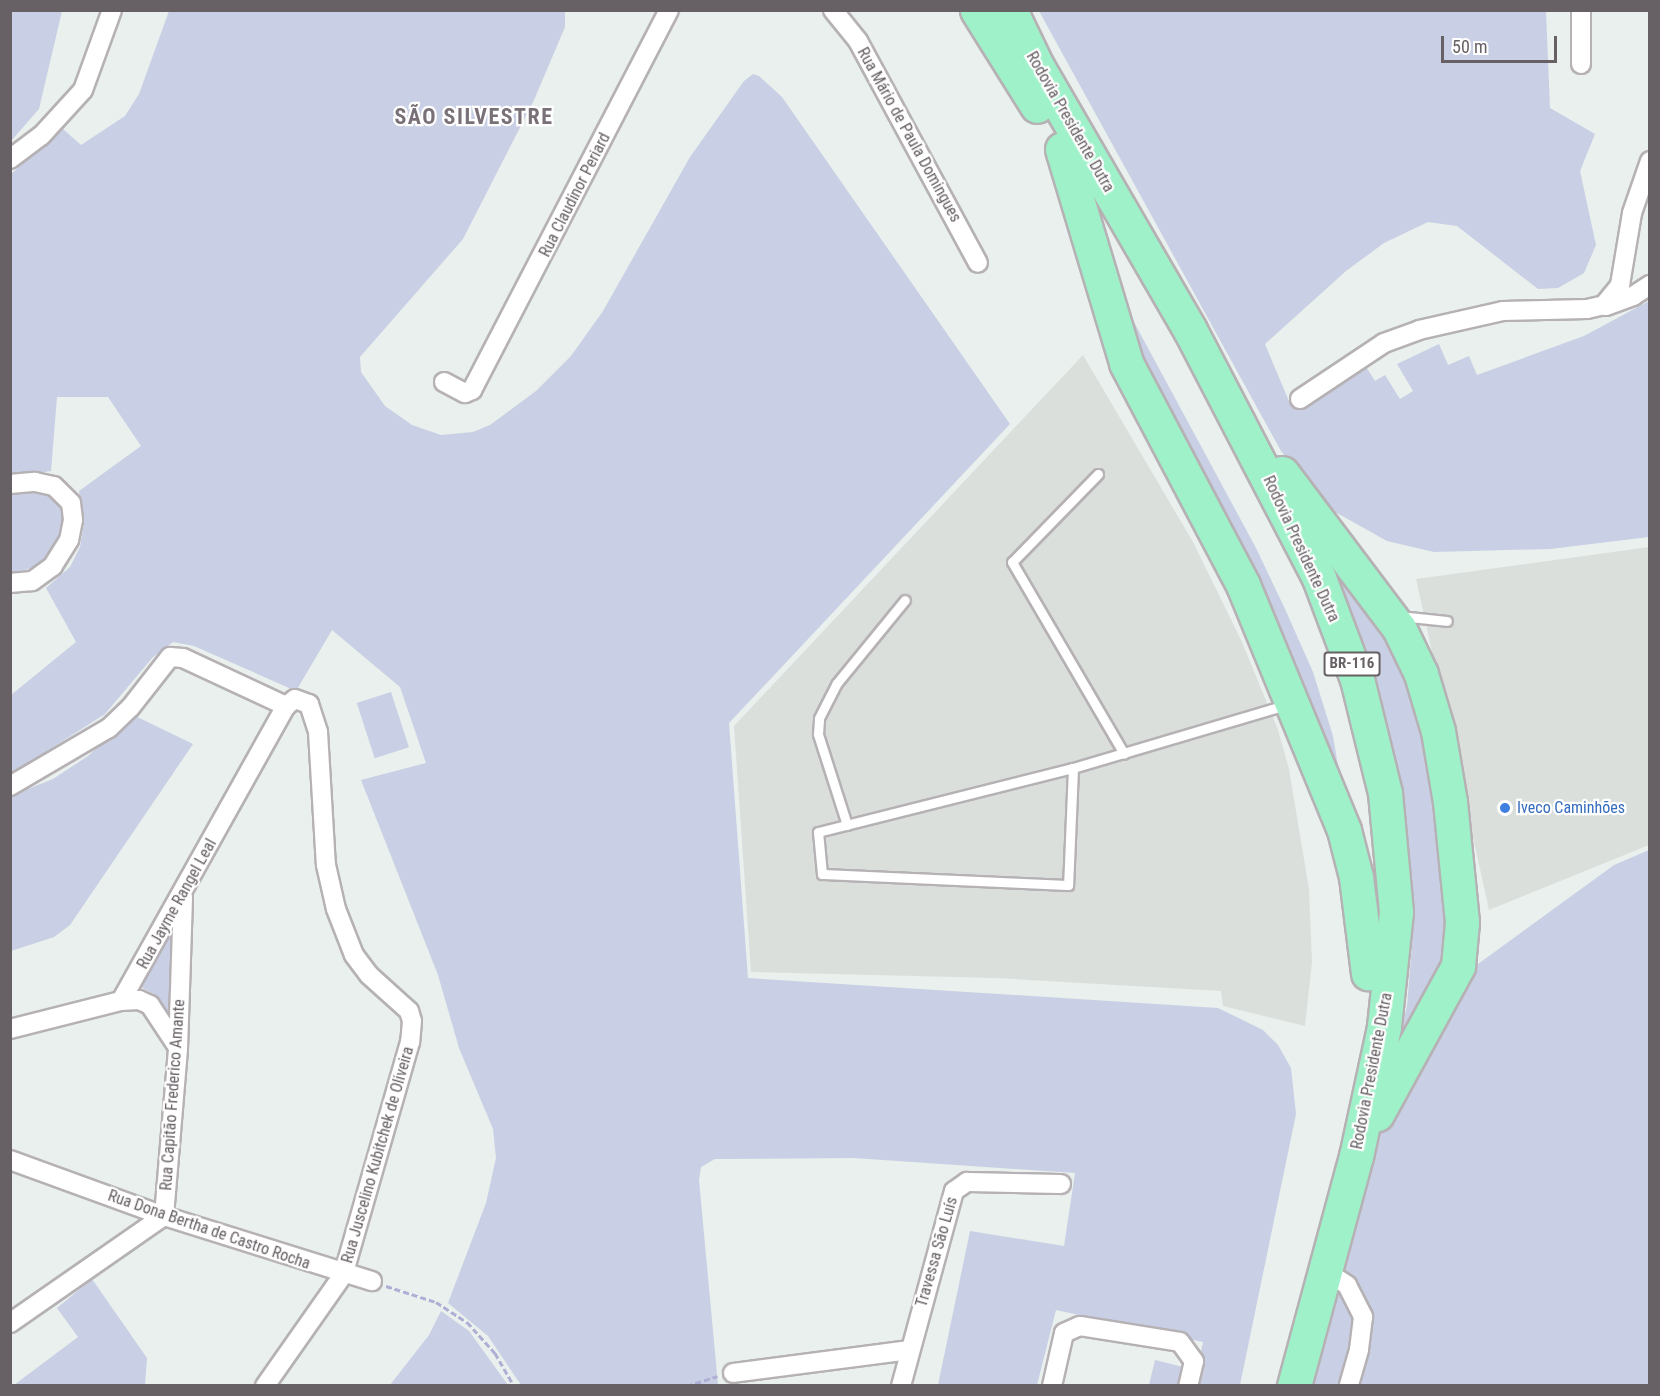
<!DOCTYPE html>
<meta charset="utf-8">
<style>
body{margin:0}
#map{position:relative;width:1660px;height:1396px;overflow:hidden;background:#e9f0ed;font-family:"Roboto Condensed",sans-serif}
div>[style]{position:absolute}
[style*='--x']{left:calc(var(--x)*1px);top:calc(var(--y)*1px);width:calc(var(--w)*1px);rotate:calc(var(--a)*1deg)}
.industrial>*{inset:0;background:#dbdfdc}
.green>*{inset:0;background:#c9cfe4;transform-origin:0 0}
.path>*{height:3px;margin-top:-1.5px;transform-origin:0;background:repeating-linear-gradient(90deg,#afaed4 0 6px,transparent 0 9px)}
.roads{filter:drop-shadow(2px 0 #b6b1b4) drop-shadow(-2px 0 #b6b1b4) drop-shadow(0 2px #b6b1b4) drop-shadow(0 -2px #b6b1b4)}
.service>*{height:9px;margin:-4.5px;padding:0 4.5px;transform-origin:4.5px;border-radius:4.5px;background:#fff}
.minor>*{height:18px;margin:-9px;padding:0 9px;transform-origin:9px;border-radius:9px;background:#fff}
.motorway>*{height:33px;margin:-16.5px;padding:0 16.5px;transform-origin:16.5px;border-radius:16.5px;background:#9ff1c9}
.dots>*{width:16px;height:16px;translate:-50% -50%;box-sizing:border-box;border:3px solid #fff;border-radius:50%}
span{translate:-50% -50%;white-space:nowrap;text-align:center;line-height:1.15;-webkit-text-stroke:4.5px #fff;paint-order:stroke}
.shield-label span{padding:2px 4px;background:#fff;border:2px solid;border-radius:4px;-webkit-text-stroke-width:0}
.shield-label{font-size:15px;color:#676065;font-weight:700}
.street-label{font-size:16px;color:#676065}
.shop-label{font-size:16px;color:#366cbe}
.left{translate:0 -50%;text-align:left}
.district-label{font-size:22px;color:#797177;font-weight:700;letter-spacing:1.5px}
.frame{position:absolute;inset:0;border:12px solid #676065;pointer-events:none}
.scale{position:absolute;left:1441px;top:36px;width:116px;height:27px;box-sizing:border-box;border:3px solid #676065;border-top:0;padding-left:8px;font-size:18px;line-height:21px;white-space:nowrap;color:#676065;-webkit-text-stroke:4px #fff;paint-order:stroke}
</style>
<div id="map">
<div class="industrial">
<i style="clip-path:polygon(1083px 355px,1193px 542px,1242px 642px,1278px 730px,1289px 769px,1309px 889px,1312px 962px,1305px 1026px,1223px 1006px,1221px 991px,995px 978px,751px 972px,734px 726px)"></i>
<i style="clip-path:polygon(1649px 547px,1649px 845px,1489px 910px,1416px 579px)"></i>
</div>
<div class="green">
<i style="clip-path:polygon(11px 10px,62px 11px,39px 109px,11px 141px)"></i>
<i style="clip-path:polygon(169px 11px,565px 11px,565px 27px,534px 100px,463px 239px,360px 357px,361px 372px,385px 406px,412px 425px,441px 435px,473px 432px,490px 425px,536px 391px,571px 356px,603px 311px,690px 157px,744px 81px,753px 74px,759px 76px,782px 97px,1010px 424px,729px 723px,748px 978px,1218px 1008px,1263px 1030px,1278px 1045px,1291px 1068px,1296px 1114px,1240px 1385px,1194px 1385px,1203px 1342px,1056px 1310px,1037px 1385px,938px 1385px,970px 1231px,1064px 1246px,1075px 1173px,854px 1158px,715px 1159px,701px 1167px,699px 1180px,718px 1385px,521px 1385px,488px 1336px,448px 1303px,486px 1203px,496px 1158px,493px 1129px,459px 1048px,438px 975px,361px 780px,426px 763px,400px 687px,332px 630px,296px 691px,194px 646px,173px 642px,153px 657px,105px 714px,11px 774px,11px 695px,76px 642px,46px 588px,70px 567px,80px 547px,84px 523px,79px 491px,141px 446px,108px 397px,57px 397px,51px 471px,11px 477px,11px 174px,63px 129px,81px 145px,125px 116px,139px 94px)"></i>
<i style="clip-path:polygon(1039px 11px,1546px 11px,1550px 108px,1595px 134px,1580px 171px,1596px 245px,1584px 273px,1558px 288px,1538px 289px,1457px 226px,1428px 222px,1384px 243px,1346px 271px,1265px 344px,1291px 406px,1363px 362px,1375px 381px,1385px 375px,1400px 399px,1413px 391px,1397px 364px,1439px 344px,1448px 365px,1469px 356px,1477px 375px,1584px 336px,1649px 301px,1649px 537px,1550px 549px,1434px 552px,1387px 541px,1328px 508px,1281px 451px)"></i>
<i style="clip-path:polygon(1108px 274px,1256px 548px,1285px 609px,1313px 672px,1333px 736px,1348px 825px,1154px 395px)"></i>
<i style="clip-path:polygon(21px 490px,47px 492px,59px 502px,65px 530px,52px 554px,41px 564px,11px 575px,11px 493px)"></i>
<i style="clip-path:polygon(1298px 507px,1354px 580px,1402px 665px,1432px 768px,1452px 958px,1393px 1065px,1407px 1006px,1413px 933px,1413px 893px,1401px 799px)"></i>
<i style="left:391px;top:692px;width:58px;height:36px;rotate:72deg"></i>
<i style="clip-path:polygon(133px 715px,193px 744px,70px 925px,54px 937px,11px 951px,10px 796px,53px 779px,88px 756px)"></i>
<i style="clip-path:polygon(1649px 850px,1649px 1385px,1310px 1386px,1378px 1130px,1474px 967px,1614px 865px)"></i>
<i style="clip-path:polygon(179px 915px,173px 1020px,154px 994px,137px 985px)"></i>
<i style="clip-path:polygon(92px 1279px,147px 1358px,145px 1385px,14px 1385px,78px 1337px,57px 1308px)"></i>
<i style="clip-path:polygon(441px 1311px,469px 1331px,508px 1385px,390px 1385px,429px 1335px)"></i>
<i style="clip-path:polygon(1155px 1360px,1183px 1367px,1179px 1385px,1149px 1385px)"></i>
</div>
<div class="path">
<i style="--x:386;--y:1286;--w:52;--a:17.7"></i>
<i style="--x:436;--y:1302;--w:37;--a:33"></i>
<i style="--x:467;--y:1322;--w:42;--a:47.9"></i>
<i style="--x:495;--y:1353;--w:38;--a:60"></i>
<i style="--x:687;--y:1386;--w:32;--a:-18"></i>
</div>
<div class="roads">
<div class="service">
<i style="--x:1098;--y:474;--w:123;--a:134.3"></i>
<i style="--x:1012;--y:562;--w:222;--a:59.7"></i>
<i style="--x:1399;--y:616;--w:48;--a:5.9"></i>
<i style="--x:1073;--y:768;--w:117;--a:92.4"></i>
<i style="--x:1068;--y:885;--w:246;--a:-177.4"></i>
<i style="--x:822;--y:874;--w:42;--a:-95.4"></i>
<i style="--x:818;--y:832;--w:263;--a:-14.1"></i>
<i style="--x:1073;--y:768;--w:222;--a:-16.5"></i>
<i style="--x:847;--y:825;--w:96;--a:-107.7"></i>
<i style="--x:818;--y:734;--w:16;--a:-86"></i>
<i style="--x:819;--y:718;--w:39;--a:-63"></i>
<i style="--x:837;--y:683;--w:107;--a:-50.7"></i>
</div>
<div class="minor">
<i style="--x:833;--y:10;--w:40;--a:51"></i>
<i style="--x:858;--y:41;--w:252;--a:61.6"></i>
<i style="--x:1581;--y:10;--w:54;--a:90"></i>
<i style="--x:10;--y:159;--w:39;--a:-37"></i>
<i style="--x:41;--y:136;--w:62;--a:-47.6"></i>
<i style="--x:83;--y:90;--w:85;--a:-70.1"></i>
<i style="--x:1606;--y:306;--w:29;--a:-20"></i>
<i style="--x:1633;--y:296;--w:20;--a:-33"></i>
<i style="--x:444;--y:382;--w:24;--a:28"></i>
<i style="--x:465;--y:393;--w:8;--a:-23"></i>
<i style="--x:472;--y:390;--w:428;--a:-62.6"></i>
<i style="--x:1300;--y:399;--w:101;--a:-33.7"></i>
<i style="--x:1384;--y:343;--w:37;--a:-20"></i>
<i style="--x:1419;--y:330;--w:86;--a:-12.7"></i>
<i style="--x:1503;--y:311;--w:84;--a:-1.4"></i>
<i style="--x:1587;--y:309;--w:17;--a:-13"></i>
<i style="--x:1604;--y:305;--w:26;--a:-51"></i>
<i style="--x:1620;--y:285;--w:73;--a:-80.5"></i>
<i style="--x:1632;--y:213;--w:55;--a:-70.9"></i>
<i style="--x:10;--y:484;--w:25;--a:-5"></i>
<i style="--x:35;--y:482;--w:19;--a:12"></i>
<i style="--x:54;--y:486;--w:24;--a:45"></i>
<i style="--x:71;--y:503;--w:17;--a:83"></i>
<i style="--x:73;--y:520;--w:20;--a:101"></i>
<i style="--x:69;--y:540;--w:31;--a:122"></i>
<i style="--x:53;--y:566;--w:26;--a:144"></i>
<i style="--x:32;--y:581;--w:22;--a:175"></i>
<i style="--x:10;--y:786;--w:115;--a:-30.4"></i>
<i style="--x:109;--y:728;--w:29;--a:-44"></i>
<i style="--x:130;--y:708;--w:65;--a:-51.9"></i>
<i style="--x:170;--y:657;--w:13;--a:4"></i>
<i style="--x:183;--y:658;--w:114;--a:25"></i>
<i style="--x:121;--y:1001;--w:18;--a:-3"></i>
<i style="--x:139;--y:1000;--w:12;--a:24"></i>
<i style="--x:150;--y:1005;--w:49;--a:56.6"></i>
<i style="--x:10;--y:1029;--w:114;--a:-14.2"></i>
<i style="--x:121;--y:1001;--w:338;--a:-60.8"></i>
<i style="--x:286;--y:706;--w:11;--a:-38"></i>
<i style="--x:295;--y:699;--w:15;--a:20"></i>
<i style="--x:309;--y:704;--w:29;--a:72"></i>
<i style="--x:318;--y:732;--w:133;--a:86.6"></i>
<i style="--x:326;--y:865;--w:45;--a:77.2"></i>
<i style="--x:336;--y:909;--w:49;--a:68.6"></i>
<i style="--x:354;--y:955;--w:25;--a:53"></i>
<i style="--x:369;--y:975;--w:54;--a:42"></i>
<i style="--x:409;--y:1011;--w:10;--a:73"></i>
<i style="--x:412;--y:1021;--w:21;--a:95"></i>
<i style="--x:410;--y:1042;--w:242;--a:106"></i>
<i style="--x:343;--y:1275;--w:136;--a:125.1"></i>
<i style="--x:10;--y:1160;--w:164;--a:20"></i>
<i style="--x:164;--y:1216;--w:218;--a:17.4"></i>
<i style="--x:1327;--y:1272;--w:24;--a:33"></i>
<i style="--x:1347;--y:1285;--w:36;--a:63"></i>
<i style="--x:1363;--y:1317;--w:33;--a:97"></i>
<i style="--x:1359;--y:1350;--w:37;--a:106"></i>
<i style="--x:10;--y:1323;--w:188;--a:-34.8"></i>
<i style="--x:164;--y:1216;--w:168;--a:-85.2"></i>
<i style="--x:178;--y:1049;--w:152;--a:-88.1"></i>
<i style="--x:733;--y:1373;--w:177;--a:-7.4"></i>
<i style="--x:901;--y:1386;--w:202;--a:-74.8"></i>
<i style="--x:954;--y:1191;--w:16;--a:-35"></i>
<i style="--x:967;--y:1182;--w:94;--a:1.2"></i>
<i style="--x:1052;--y:1386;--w:54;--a:-77.2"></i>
<i style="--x:1064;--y:1333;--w:17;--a:-24"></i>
<i style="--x:1080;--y:1326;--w:101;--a:9.1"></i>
<i style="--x:1180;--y:1342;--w:24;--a:54"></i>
<i style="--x:1194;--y:1361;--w:26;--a:103"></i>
</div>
<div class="motorway">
<i style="--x:977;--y:10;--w:113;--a:58"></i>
<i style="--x:1010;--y:10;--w:62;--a:64.3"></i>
<i style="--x:1037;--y:66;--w:305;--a:59.9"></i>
<i style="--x:1190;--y:330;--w:280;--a:62.5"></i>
<i style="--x:1319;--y:578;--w:108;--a:69.4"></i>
<i style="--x:1357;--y:679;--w:117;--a:76.2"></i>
<i style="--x:1385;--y:793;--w:120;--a:84.7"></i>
<i style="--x:1396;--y:912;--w:116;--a:96"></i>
<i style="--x:1384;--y:1027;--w:132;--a:102.2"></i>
<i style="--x:1356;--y:1156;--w:238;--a:105.1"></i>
<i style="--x:1062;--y:149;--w:223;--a:73.3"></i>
<i style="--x:1126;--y:363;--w:251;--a:62.2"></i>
<i style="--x:1243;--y:585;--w:265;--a:67.6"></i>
<i style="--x:1344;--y:830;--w:49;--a:75.7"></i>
<i style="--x:1356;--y:877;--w:97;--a:82.9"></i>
<i style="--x:1282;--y:473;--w:194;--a:53"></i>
<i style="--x:1399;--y:628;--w:51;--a:64.4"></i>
<i style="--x:1421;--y:674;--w:59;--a:73.4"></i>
<i style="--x:1438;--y:731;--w:72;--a:80.4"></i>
<i style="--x:1450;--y:802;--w:121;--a:84.3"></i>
<i style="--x:1462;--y:922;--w:44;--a:95.2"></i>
<i style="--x:1458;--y:966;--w:169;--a:118.7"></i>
</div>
</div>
<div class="dots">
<i style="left:1505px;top:808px;background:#3f7fe0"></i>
</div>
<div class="shield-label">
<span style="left:1352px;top:664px">BR-116</span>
</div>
<div class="street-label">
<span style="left:1070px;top:122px;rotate:60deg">Rodovia Presidente Dutra</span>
<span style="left:909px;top:135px;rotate:61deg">Rua Mário de Paula Domingues</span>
<span style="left:575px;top:195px;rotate:-63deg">Rua Claudinor Periard</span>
<span style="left:1301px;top:549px;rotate:65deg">Rodovia Presidente Dutra</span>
<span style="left:177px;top:904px;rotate:-61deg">Rua Jayme Rangel Leal</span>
<span style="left:1372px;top:1071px;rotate:-79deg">Rodovia Presidente Dutra</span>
<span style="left:173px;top:1095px;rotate:-86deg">Rua Capitão Frederico Amante</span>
<span style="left:378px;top:1155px;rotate:-74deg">Rua Juscelino Kubitchek de Oliveira</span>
<span style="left:209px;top:1230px;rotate:19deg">Rua Dona Bertha de Castro Rocha</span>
<span style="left:937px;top:1252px;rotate:-74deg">Travessa São Luís</span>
</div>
<div class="shop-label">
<span class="left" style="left:1517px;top:808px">Iveco Caminhões</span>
</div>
<div class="district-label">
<span style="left:474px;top:117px">SÃO SILVESTRE</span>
</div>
<div class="frame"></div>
<div class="scale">50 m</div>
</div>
